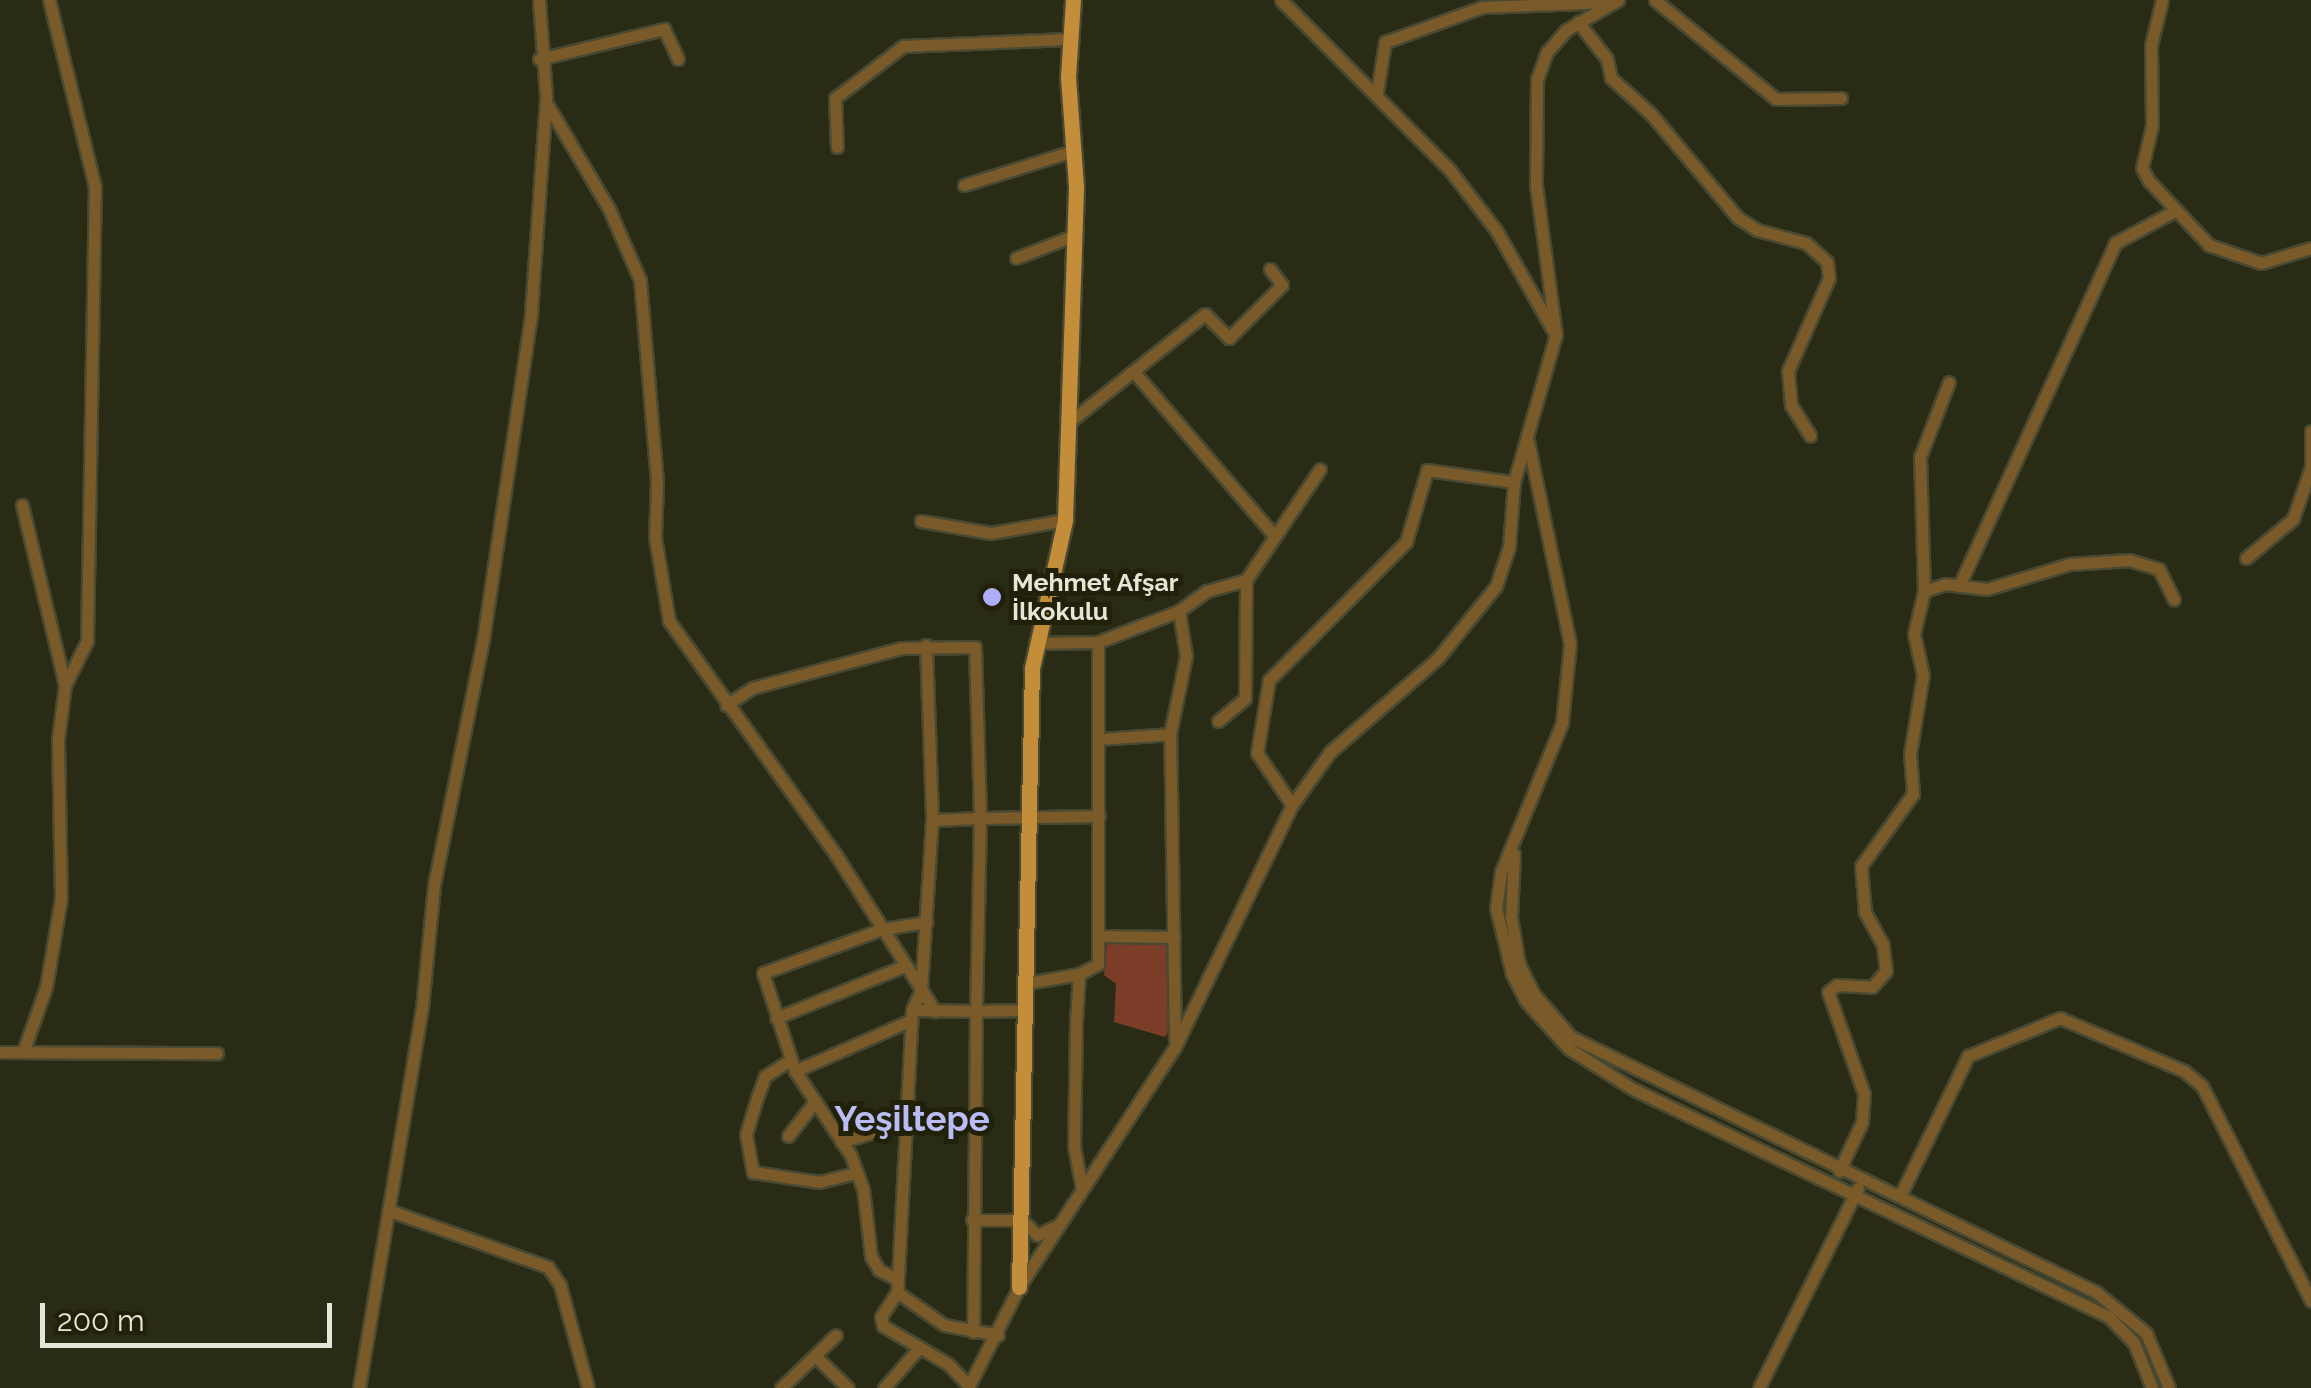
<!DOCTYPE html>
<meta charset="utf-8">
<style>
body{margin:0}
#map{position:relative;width:2311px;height:1388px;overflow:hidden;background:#2a2b14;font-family:Raleway,sans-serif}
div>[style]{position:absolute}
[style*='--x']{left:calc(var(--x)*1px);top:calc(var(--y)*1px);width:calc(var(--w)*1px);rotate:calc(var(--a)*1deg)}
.green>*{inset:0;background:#7b3d27}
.roads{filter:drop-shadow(2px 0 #484933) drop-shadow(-2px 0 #484933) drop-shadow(0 2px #484933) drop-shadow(0 -2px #484933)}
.minor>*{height:11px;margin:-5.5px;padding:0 5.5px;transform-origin:5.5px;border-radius:5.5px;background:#7b5a29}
.major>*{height:15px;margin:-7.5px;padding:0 7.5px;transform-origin:7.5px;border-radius:7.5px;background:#c38d3a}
.dots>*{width:28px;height:28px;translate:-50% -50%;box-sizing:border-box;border:5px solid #21210a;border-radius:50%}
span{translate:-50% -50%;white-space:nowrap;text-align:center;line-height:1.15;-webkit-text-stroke:10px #21210a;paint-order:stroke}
.poi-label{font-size:25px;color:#e5e6d8;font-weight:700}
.left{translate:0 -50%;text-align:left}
.district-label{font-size:35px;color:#babcf5;font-weight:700}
.scale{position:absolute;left:40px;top:1303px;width:292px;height:45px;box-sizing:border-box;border:5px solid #e5e6d8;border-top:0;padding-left:12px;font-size:30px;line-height:35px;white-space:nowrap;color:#e5e6d8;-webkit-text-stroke:8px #21210a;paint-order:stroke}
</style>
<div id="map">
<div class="green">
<i style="clip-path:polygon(1107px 942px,1167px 943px,1170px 1028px,1165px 1037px,1114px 1022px,1116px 984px,1104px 975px)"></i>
</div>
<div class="roads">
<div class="minor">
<i style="--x:1281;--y:0;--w:238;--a:45.2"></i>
<i style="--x:1449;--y:169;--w:77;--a:52.4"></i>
<i style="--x:1496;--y:230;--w:117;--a:60.4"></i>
<i style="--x:1655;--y:0;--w:156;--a:39.3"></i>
<i style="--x:1776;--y:99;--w:65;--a:-0.9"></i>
<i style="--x:2162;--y:0;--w:46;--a:103.7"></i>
<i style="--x:2151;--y:45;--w:81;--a:89.3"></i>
<i style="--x:2152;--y:126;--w:43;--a:103.4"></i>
<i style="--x:2142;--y:168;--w:15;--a:62"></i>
<i style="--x:2149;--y:181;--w:88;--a:46.8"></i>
<i style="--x:2209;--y:245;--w:55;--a:19.1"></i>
<i style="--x:2261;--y:263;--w:52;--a:-16.7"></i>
<i style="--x:1578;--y:22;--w:47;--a:51.9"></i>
<i style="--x:1607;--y:59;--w:19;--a:78"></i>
<i style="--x:1611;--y:78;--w:54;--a:42"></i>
<i style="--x:1651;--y:114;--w:134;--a:50.1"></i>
<i style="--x:1737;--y:217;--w:24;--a:33"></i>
<i style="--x:1757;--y:230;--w:51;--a:14.9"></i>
<i style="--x:1806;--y:243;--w:28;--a:42"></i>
<i style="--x:1827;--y:262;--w:16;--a:83"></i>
<i style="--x:1829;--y:278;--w:102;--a:113.8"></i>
<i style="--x:1788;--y:371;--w:34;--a:85"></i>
<i style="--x:1791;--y:405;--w:36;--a:58"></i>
<i style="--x:539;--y:59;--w:129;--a:-13.5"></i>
<i style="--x:664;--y:29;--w:33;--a:65"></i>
<i style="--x:1377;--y:92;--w:51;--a:-80.9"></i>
<i style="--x:1385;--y:42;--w:103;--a:-19.8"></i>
<i style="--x:1482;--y:7;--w:127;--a:-2.3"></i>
<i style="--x:547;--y:104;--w:122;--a:59.4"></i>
<i style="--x:609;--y:209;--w:77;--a:66.4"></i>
<i style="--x:640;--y:280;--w:202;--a:85.2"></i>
<i style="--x:657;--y:481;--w:56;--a:92"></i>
<i style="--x:655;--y:537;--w:85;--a:80.5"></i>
<i style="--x:669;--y:621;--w:287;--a:54.5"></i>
<i style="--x:836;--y:855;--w:185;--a:57.6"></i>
<i style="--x:837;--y:147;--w:49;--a:-92.3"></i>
<i style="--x:835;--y:98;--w:86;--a:-37.4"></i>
<i style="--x:903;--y:46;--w:165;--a:-2.4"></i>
<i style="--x:964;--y:185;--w:114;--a:-17.3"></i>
<i style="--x:1016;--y:258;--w:63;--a:-21.3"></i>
<i style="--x:1134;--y:372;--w:213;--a:49.4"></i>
<i style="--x:1068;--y:423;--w:175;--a:-38.5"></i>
<i style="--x:1205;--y:314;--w:34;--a:45"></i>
<i style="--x:1229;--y:338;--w:75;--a:-45"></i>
<i style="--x:1282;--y:285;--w:20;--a:-127"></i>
<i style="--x:2311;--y:431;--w:33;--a:90"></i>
<i style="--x:1528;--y:441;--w:207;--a:78.3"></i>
<i style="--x:1570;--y:644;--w:79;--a:95.8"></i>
<i style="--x:1562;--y:723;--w:161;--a:112.3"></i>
<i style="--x:1501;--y:872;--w:36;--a:98"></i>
<i style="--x:1496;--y:908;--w:68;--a:76.4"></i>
<i style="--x:1512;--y:974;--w:29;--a:63"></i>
<i style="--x:1525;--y:1000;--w:64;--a:48.1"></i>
<i style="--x:1568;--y:1048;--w:77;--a:32.2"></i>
<i style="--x:1633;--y:1089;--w:528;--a:25.59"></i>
<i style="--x:2109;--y:1317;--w:36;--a:46"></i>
<i style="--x:2134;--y:1343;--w:48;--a:68.2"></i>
<i style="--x:22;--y:505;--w:185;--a:76.6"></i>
<i style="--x:921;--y:521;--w:71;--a:9.7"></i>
<i style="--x:991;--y:533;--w:75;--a:-10"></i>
<i style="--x:2246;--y:558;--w:61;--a:-39.7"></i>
<i style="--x:2293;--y:519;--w:55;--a:-70.9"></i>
<i style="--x:1959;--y:586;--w:377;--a:-65.5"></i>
<i style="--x:2115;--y:243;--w:69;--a:-28.4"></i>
<i style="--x:1924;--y:591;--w:134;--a:-91.7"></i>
<i style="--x:1920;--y:457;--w:80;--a:-68.9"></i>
<i style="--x:1098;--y:642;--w:87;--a:-20.9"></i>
<i style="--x:1179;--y:611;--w:34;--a:-36"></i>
<i style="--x:1207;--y:591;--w:41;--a:-15.8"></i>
<i style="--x:1246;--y:580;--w:133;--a:-56.3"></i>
<i style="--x:1035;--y:643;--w:63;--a:-0.9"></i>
<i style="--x:1098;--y:642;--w:322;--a:90"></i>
<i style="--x:1098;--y:964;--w:21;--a:152"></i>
<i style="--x:1079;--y:974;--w:48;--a:93.6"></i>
<i style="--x:1076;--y:1022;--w:124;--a:90.9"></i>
<i style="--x:1074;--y:1146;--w:44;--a:79.5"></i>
<i style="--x:926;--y:645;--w:175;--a:88"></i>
<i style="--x:932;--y:820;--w:170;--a:93.7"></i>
<i style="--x:921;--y:990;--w:22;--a:114"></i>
<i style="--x:912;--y:1010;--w:282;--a:93"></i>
<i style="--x:897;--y:1292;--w:57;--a:35.1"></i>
<i style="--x:944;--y:1325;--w:55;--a:10.5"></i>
<i style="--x:726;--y:705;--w:31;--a:-33"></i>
<i style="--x:752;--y:688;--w:154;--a:-15"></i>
<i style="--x:901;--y:648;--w:74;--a:-0.8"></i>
<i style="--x:975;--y:647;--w:171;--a:88.3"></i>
<i style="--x:980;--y:818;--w:119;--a:-1"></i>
<i style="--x:1218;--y:721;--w:35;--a:-40"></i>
<i style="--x:1245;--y:698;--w:118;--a:-89.5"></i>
<i style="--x:1099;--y:739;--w:71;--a:-4"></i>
<i style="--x:1292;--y:805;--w:63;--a:-123.9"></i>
<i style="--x:1257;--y:753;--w:74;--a:-80.7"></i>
<i style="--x:1269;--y:680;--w:194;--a:-45.2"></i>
<i style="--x:1406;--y:542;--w:75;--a:-73.7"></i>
<i style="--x:1427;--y:470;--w:88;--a:7.9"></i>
<i style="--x:932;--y:820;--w:48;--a:-2.4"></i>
<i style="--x:980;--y:818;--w:193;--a:91.2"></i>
<i style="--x:976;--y:1011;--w:49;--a:-1.2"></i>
<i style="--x:1514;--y:854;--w:63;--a:92.7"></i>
<i style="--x:1511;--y:917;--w:48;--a:80.3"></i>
<i style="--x:1519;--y:964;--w:32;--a:64"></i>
<i style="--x:1533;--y:993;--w:58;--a:49.2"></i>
<i style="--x:1571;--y:1037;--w:584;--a:25.91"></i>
<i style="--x:2096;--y:1292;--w:65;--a:39.4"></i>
<i style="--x:2146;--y:1333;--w:60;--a:67.3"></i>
<i style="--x:1099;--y:936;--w:75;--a:0.8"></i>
<i style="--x:1027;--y:983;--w:53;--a:-9.8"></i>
<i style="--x:912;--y:1010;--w:64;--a:0.9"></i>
<i style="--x:976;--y:1011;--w:321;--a:90.5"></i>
<i style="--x:776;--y:1018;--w:138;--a:-22.1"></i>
<i style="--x:1175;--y:1042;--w:308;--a:-90.9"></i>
<i style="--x:1170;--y:734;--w:80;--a:-78.4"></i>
<i style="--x:1186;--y:656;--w:46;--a:-98.8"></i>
<i style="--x:0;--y:1052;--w:217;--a:0.3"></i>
<i style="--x:23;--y:1052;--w:69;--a:-70.5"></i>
<i style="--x:46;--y:987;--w:90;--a:-80.4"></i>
<i style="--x:61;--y:898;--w:159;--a:-91.1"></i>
<i style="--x:58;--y:739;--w:54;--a:-82.6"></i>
<i style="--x:65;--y:685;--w:49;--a:-63.4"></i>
<i style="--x:87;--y:641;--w:454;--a:-89"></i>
<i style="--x:95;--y:187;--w:193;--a:-103.8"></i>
<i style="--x:790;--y:1060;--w:30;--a:147"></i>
<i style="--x:765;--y:1076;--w:23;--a:110"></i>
<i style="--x:757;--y:1098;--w:38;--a:107"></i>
<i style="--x:746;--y:1134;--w:39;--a:80"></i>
<i style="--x:753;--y:1172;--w:67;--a:8.6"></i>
<i style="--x:819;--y:1182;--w:37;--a:-14"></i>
<i style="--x:795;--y:1071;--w:127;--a:-23.7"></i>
<i style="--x:788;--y:1136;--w:39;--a:-52"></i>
<i style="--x:841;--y:1142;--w:69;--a:-16.9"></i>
<i style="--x:1839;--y:1171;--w:54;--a:-64.9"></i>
<i style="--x:1862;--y:1122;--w:28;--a:-86"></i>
<i style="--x:1864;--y:1094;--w:108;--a:-109.4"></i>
<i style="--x:1828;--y:992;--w:11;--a:-38"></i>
<i style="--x:1837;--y:985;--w:35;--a:3"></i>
<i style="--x:1872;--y:987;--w:21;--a:-49"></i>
<i style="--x:1886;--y:971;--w:26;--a:-97"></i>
<i style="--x:1883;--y:945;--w:38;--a:-119"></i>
<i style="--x:1865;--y:912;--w:46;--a:-95"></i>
<i style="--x:1861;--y:866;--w:89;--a:-54.2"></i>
<i style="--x:1913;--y:794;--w:40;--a:-94.3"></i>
<i style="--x:1910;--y:754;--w:80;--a:-80.7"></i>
<i style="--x:1923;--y:675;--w:42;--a:-102.4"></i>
<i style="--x:1914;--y:634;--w:44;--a:-76.9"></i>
<i style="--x:1924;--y:591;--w:22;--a:-18"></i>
<i style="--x:1945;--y:584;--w:42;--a:6.8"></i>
<i style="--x:1987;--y:589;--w:87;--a:-16.8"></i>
<i style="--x:2070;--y:564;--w:59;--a:-3.9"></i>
<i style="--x:2129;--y:560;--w:31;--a:17"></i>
<i style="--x:2159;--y:569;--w:34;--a:64"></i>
<i style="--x:1900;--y:1196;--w:156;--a:-64.1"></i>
<i style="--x:1968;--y:1056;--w:100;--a:-22.4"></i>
<i style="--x:2060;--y:1018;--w:135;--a:23.1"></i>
<i style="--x:2184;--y:1071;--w:23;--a:40"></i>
<i style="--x:2202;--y:1086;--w:241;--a:63.1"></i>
<i style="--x:388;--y:1210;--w:170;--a:19.6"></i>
<i style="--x:548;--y:1267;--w:22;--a:56"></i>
<i style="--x:560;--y:1285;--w:107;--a:74.8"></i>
<i style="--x:972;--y:1220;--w:50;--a:0"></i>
<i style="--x:1022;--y:1220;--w:21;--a:45"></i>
<i style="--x:1037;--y:1235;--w:23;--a:-25"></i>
<i style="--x:898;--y:1280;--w:21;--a:-152"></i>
<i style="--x:879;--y:1270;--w:16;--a:-120"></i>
<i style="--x:871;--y:1256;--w:67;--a:-96.8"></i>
<i style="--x:863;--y:1189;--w:37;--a:-110"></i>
<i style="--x:850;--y:1154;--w:100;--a:-123.5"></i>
<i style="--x:795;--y:1071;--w:103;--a:-108.1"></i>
<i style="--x:763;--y:973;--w:127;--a:-20.3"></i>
<i style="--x:882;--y:929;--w:45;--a:-9"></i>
<i style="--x:897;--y:1292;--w:30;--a:123"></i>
<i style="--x:881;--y:1317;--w:9;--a:77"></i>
<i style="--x:883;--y:1326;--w:75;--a:30.3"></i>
<i style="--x:948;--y:1364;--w:30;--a:46"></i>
<i style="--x:815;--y:1356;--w:46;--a:44.1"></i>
<i style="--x:359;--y:1388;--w:385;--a:-80.6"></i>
<i style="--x:422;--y:1008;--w:124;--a:-84.4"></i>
<i style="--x:434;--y:885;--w:250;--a:-78.7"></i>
<i style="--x:483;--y:640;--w:331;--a:-81.6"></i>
<i style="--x:531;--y:313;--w:218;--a:-86"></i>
<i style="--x:546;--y:96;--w:96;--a:-94.2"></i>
<i style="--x:781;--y:1388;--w:76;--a:-43.9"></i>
<i style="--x:884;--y:1388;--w:53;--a:-48.8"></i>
<i style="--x:968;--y:1388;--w:113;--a:-63.2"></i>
<i style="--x:1019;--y:1287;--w:286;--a:-57"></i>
<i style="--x:1175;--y:1047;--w:269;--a:-64.2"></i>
<i style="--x:1292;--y:805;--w:65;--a:-54.4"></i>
<i style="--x:1330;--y:752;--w:143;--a:-41"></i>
<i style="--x:1438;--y:658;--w:92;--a:-51.1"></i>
<i style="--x:1496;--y:586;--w:41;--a:-71.6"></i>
<i style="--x:1509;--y:547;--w:65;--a:-85.6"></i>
<i style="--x:1514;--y:482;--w:153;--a:-74.1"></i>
<i style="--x:1556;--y:335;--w:150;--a:-97.6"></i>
<i style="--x:1536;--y:186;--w:107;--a:-89.5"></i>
<i style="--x:1537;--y:79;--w:29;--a:-70"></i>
<i style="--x:1547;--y:52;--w:29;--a:-49"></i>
<i style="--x:1566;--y:30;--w:60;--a:-30"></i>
<i style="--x:1759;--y:1388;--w:223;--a:-63.7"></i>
</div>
<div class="major">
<i style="--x:1019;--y:1287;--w:619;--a:-88.8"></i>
<i style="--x:1032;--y:668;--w:152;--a:-77.4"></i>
<i style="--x:1065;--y:520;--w:334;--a:-88.1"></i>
<i style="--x:1076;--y:186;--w:109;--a:-94.2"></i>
<i style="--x:1068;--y:77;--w:77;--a:-86.3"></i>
</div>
</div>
<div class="dots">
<i style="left:992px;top:597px;background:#aeaefb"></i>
</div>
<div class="poi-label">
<span class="left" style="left:1012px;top:597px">Mehmet Afşar<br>İlkokulu</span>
</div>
<div class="district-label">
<span style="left:912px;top:1119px">Yeşiltepe</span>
</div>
<div class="scale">200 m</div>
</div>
